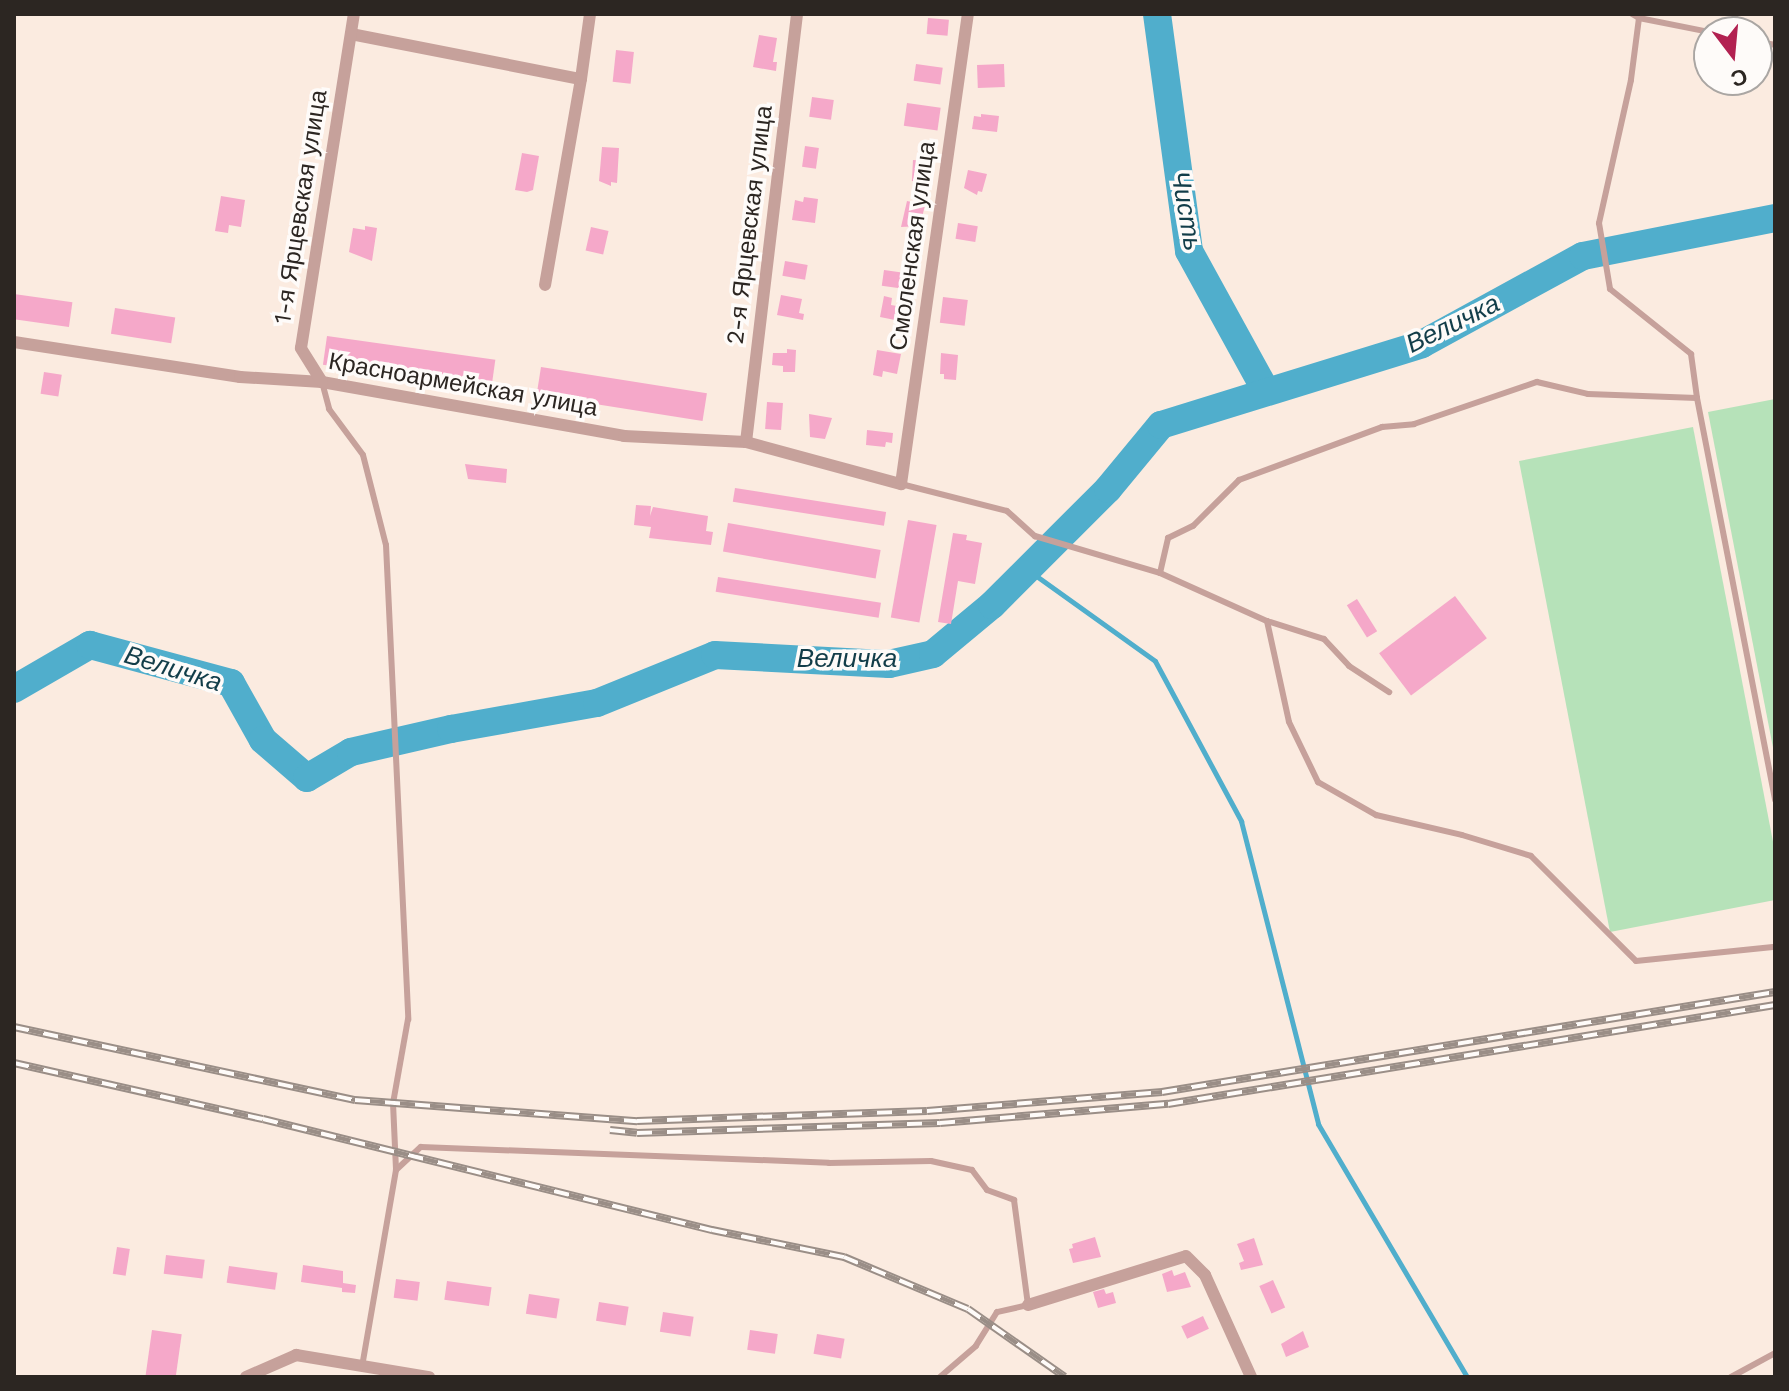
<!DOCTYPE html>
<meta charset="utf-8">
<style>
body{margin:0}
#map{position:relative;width:1789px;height:1391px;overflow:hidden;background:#fbebe0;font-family:"Work Sans",sans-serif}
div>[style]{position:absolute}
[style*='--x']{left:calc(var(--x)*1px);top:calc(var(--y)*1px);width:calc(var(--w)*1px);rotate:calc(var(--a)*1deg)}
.green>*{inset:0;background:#b6e2b9}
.stream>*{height:5px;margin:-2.5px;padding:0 2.5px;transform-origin:2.5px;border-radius:2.5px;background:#50aecc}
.river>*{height:28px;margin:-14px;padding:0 14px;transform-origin:14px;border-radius:14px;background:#50aecc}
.building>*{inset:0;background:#f5a8c9;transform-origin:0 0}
.lane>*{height:6px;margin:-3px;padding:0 3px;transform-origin:3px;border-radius:3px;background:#c6a19b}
.street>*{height:12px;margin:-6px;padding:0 6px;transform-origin:6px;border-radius:6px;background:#c6a19b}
.rail>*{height:8px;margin-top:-4px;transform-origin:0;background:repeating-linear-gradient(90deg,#fefbf9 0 15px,#9a8e87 0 30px);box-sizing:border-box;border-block:2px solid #9a8e87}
span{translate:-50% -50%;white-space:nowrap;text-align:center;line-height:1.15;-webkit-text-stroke:7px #fefbf9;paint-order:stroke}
.street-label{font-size:24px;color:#2c2622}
.water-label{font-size:26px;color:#123d49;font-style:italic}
.frame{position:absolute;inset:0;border:16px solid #2c2622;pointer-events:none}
.north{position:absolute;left:1693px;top:16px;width:80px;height:80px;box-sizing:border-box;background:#fefbf9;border:2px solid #aaa6a3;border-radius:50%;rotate:164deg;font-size:22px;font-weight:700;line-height:32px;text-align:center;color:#2c2622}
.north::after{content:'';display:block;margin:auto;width:28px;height:36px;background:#b22151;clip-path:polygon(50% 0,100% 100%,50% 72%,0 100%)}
</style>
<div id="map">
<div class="green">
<i style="clip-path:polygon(1775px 399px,1775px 758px,1708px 412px)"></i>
<i style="clip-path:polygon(1693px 427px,1775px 852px,1775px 900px,1610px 932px,1519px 461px)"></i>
</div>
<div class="stream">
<i style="--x:1028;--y:570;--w:156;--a:35.6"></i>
<i style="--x:1155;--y:661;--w:182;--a:61.7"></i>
<i style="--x:1241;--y:821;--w:313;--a:75.7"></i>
<i style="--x:1318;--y:1124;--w:294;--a:59.5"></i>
</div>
<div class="river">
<i style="--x:1157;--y:14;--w:239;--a:82.3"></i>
<i style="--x:1189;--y:251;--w:160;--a:61.2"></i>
<i style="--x:14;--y:689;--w:88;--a:-30.1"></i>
<i style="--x:90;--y:645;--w:146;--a:15.1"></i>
<i style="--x:231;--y:683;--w:65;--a:60.7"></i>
<i style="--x:263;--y:740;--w:58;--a:40.8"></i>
<i style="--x:307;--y:778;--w:51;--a:-30.6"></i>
<i style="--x:351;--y:752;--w:103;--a:-13"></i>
<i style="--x:451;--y:729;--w:148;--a:-10.1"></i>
<i style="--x:597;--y:703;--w:127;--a:-22.1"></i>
<i style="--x:715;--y:655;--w:174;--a:3"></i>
<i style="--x:889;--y:664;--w:45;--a:-12.8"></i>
<i style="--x:933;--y:654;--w:77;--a:-39.7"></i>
<i style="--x:992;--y:605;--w:164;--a:-45"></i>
<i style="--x:1108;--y:489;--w:83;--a:-50.4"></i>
<i style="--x:1161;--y:425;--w:273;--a:-17.2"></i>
<i style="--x:1422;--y:344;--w:183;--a:-28.7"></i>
<i style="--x:1583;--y:256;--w:196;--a:-11.2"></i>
</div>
<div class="building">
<i style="left:928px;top:18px;width:21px;height:16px;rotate:5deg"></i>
<i style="clip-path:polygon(759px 35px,777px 38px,773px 62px,777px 62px,776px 71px,753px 67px)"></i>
<i style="left:616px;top:50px;width:18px;height:32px;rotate:6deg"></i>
<i style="left:916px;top:64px;width:27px;height:17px;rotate:8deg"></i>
<i style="left:1004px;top:64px;width:23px;height:27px;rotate:88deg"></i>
<i style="left:812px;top:97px;width:22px;height:20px;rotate:8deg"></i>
<i style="left:907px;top:103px;width:34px;height:23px;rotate:8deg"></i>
<i style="clip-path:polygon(981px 114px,999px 116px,997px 132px,972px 129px,974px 116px,981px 117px)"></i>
<i style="left:805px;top:146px;width:14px;height:21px;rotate:8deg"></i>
<i style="clip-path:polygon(602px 147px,619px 148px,617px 183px,611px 182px,611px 186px,599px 181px)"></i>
<i style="clip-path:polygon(522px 153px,539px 156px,533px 190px,527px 192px,515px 190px)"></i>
<i style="left:913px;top:160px;width:17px;height:21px;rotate:3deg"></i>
<i style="clip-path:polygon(968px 170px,987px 174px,982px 192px,978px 191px,977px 195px,964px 188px)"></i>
<i style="clip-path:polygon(221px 196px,245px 200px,241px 227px,229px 225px,228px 233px,215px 231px)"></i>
<i style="clip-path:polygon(804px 197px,818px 199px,815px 223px,792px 220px,795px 200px,803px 202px)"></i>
<i style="clip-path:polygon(907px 201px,925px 205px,920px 226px,901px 227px)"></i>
<i style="left:958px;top:223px;width:20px;height:16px;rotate:9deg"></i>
<i style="clip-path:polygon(365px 226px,377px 228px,372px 261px,349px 252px,353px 228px,365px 230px)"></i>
<i style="left:591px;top:227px;width:18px;height:24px;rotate:13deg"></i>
<i style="left:785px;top:261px;width:23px;height:15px;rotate:10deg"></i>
<i style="left:884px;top:270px;width:27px;height:16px;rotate:8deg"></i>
<i style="left:14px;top:294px;width:59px;height:25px;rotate:8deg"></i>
<i style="clip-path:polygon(781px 295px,802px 299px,799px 313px,804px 314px,803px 320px,777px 315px)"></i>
<i style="clip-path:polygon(884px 296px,892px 298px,891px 305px,908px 308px,905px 322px,880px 317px)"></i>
<i style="left:943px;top:297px;width:25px;height:26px;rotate:7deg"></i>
<i style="left:115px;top:308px;width:61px;height:26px;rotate:9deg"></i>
<i style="left:327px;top:336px;width:170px;height:29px;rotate:8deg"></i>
<i style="clip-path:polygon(787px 349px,796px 350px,795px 372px,783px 372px,783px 366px,772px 365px,773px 353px,787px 353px)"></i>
<i style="clip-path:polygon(877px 350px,901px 354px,897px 374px,883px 371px,882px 377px,873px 375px)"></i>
<i style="clip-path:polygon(941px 353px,958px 355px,956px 380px,944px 379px,944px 374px,940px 374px)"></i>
<i style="left:541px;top:367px;width:168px;height:28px;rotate:9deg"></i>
<i style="left:44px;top:372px;width:18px;height:22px;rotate:9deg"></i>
<i style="left:767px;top:402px;width:16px;height:27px;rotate:4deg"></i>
<i style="clip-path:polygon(809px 414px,832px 418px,825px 439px,810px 437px)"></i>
<i style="clip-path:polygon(867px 430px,893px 433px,892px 443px,886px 442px,885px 447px,866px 445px)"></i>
<i style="clip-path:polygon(465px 464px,507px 469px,506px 483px,468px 479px)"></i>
<i style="left:735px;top:488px;width:153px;height:14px;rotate:9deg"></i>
<i style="clip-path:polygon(636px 505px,651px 506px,650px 516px,653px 507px,708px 516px,706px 531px,713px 532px,711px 545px,649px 538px,651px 527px,634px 525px)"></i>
<i style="left:908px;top:520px;width:29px;height:99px;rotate:10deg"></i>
<i style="left:728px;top:523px;width:155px;height:29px;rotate:10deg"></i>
<i style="clip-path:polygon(953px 533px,967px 535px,966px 540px,982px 543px,975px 584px,958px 581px,951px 624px,938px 622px)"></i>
<i style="left:718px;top:577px;width:165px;height:15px;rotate:9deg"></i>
<i style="left:1455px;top:596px;width:53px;height:95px;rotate:53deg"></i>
<i style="left:1357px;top:599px;width:38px;height:12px;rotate:58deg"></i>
<i style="clip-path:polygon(1095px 1237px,1101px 1257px,1073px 1263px,1069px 1249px,1073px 1248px,1072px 1244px)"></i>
<i style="clip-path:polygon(1254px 1238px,1263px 1265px,1241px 1270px,1239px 1263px,1244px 1261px,1237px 1244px)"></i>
<i style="left:117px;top:1247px;width:13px;height:27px;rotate:9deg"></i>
<i style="left:166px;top:1255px;width:39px;height:19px;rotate:7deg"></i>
<i style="clip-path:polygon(303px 1265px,343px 1271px,343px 1283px,356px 1285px,355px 1293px,342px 1292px,342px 1288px,301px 1282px)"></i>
<i style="left:229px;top:1266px;width:49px;height:17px;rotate:8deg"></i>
<i style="clip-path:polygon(1172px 1270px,1174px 1276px,1185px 1272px,1191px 1287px,1167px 1292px,1162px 1274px)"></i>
<i style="left:396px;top:1279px;width:24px;height:19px;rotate:7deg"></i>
<i style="left:1273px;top:1280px;width:30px;height:15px;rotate:66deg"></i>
<i style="left:447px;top:1281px;width:45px;height:19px;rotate:8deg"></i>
<i style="clip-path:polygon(1104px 1289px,1106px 1294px,1113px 1292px,1116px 1303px,1098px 1308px,1093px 1292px)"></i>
<i style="left:529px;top:1294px;width:31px;height:20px;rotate:9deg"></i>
<i style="left:599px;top:1302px;width:30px;height:19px;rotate:9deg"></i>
<i style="left:663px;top:1312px;width:31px;height:20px;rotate:9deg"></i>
<i style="left:1203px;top:1316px;width:14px;height:24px;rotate:65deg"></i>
<i style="left:152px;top:1330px;width:30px;height:47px;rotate:8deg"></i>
<i style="left:750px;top:1330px;width:28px;height:20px;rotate:8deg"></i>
<i style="clip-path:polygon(1303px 1331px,1309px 1347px,1286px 1357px,1281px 1344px)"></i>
<i style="left:817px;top:1334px;width:28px;height:20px;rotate:10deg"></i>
</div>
<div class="lane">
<i style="--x:1632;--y:14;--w:8;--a:30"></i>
<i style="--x:1639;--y:18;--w:63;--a:97.4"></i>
<i style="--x:1631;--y:80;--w:147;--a:102.6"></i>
<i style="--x:1599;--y:223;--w:67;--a:80.5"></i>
<i style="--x:1610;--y:289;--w:104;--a:38.7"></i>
<i style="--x:1691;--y:354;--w:44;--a:82.2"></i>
<i style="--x:1639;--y:18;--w:71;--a:11.3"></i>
<i style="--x:1728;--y:32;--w:20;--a:-66"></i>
<i style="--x:1757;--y:42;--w:18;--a:9"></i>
<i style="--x:322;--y:382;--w:28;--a:75"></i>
<i style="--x:329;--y:409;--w:57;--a:53.5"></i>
<i style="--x:363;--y:455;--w:93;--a:75.7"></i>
<i style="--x:386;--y:545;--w:475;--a:87.3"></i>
<i style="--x:408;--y:1019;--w:85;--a:100.1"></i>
<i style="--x:393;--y:1103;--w:67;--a:87.4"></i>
<i style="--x:396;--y:1170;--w:199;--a:99.8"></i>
<i style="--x:901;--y:484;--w:109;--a:14.3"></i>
<i style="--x:1007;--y:511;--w:38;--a:42"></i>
<i style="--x:1035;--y:536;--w:130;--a:16.5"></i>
<i style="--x:1160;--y:573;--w:117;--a:24.2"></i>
<i style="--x:1267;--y:621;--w:103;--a:77.7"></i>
<i style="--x:1289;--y:722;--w:67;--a:64.2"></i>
<i style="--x:1318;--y:782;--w:67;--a:29.6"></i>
<i style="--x:1376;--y:815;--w:88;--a:13.1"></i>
<i style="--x:1462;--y:835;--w:72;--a:16.9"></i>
<i style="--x:1531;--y:856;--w:148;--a:45"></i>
<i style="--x:1636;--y:961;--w:140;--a:-5.8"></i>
<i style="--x:1160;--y:573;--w:36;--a:-77"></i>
<i style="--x:1168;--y:538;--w:28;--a:-26"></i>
<i style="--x:1193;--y:526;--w:65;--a:-45"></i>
<i style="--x:1239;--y:480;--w:153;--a:-20.3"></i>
<i style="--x:1382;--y:427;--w:32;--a:-5"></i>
<i style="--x:1414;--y:424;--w:130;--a:-18.9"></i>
<i style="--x:1537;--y:382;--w:52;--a:13.2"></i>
<i style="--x:1588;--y:394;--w:109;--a:2.1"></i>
<i style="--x:1697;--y:398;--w:410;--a:79"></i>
<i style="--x:1267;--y:621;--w:60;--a:17.5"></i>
<i style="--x:1324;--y:639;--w:37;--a:47"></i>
<i style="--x:1349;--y:666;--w:48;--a:33"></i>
<i style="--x:396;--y:1170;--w:34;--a:-43"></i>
<i style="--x:421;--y:1147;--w:408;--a:2.2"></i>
<i style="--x:829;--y:1163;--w:102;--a:-1.1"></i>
<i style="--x:931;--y:1161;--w:42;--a:12.4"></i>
<i style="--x:972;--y:1170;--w:25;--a:53"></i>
<i style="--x:987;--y:1190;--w:29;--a:20"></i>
<i style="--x:1014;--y:1200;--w:106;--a:82.4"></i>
<i style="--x:1028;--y:1305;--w:32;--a:167"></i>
<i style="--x:997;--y:1312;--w:40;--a:122"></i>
<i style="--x:976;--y:1346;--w:48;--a:139.3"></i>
<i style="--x:1731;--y:1377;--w:50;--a:-28.6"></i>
</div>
<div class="street">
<i style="--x:351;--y:34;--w:234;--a:11.1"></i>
<i style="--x:581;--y:79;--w:209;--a:99.9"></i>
<i style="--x:581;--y:79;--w:66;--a:-82.1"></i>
<i style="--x:14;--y:342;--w:229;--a:8.8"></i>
<i style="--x:240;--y:377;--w:82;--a:3.5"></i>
<i style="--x:322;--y:382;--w:307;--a:10.1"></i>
<i style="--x:624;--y:436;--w:122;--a:2.8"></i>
<i style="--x:746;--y:442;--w:161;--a:15.2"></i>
<i style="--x:901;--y:484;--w:475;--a:-81.9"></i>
<i style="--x:322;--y:382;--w:40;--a:-122"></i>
<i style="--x:301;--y:348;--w:338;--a:-81"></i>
<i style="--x:746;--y:442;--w:431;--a:-83.2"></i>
<i style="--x:1028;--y:1305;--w:165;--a:-17.2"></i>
<i style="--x:1186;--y:1256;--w:27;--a:45"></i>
<i style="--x:1205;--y:1275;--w:112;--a:65.7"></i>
<i style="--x:246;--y:1377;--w:55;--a:-23.7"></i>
<i style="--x:296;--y:1355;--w:135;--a:9.4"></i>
</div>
<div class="rail">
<i style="--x:14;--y:1027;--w:349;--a:12.1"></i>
<i style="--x:355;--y:1100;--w:283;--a:4.3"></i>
<i style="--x:637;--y:1121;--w:290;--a:-2"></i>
<i style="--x:927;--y:1111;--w:236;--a:-4.6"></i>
<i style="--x:1162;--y:1092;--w:621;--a:-9.27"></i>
<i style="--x:14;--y:1063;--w:255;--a:12.7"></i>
<i style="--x:263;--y:1119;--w:463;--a:13.9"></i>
<i style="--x:712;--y:1230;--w:135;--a:11.6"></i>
<i style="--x:844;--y:1257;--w:134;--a:22.8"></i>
<i style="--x:968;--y:1309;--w:118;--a:35"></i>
<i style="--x:610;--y:1130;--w:27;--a:6"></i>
<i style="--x:637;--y:1133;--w:303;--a:-1.9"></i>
<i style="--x:940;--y:1123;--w:229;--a:-4.8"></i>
<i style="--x:1168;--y:1104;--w:615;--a:-9.26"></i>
</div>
<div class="street-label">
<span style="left:301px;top:207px;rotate:-81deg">1-я Ярцевская улица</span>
<span style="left:750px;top:225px;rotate:-83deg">2-я Ярцевская улица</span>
<span style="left:913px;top:246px;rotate:-82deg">Смоленская улица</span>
<span style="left:463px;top:385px;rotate:10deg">Красноармейская улица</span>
</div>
<div class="water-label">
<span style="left:1186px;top:211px;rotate:80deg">Чисть</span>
<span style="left:1453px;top:324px;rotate:-26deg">Величка</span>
<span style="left:847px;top:659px">Величка</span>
<span style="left:173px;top:669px;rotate:17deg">Величка</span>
</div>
<div class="frame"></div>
<div class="north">С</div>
</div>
